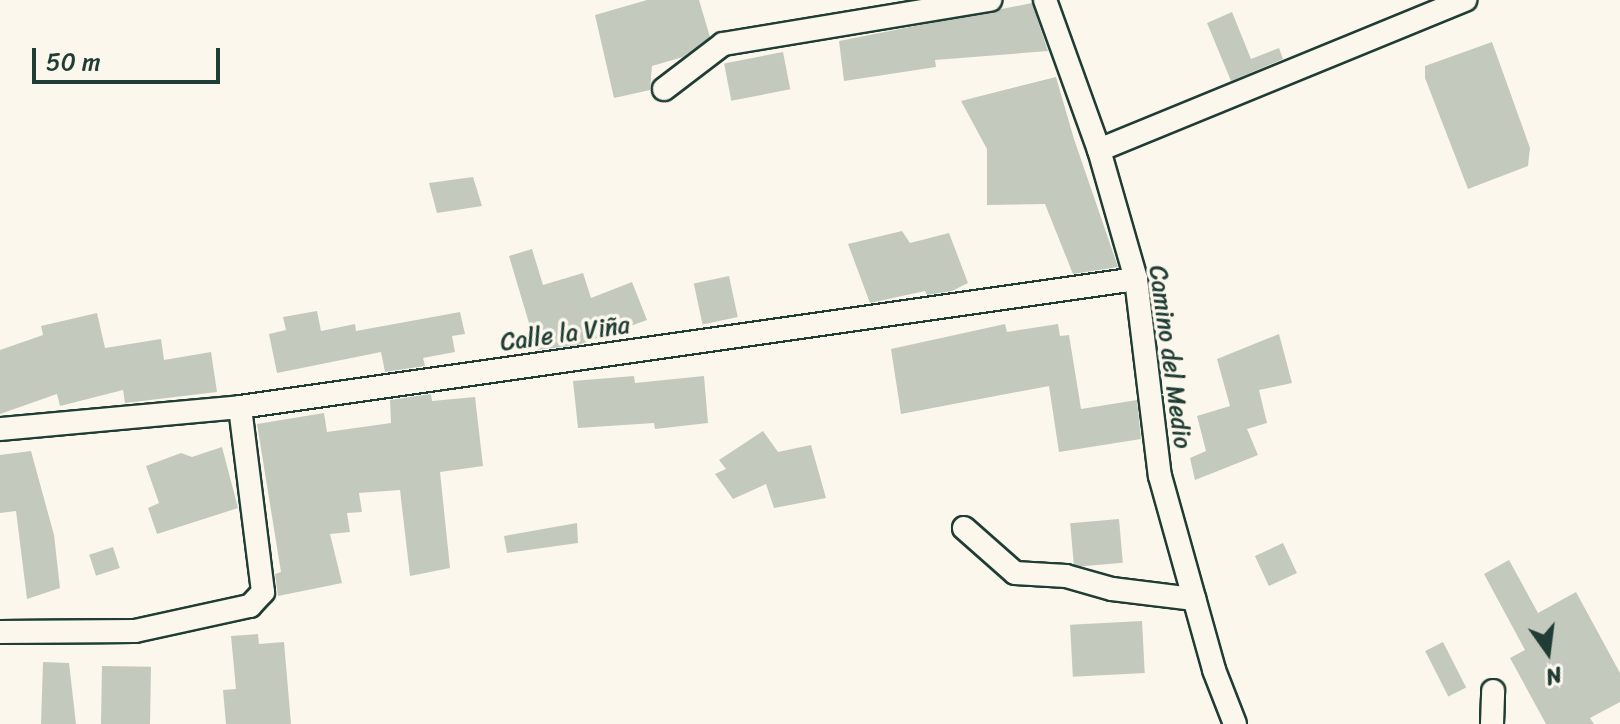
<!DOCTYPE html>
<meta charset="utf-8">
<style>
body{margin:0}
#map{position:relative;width:1620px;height:724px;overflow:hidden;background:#fbf7ec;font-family:Sriracha,sans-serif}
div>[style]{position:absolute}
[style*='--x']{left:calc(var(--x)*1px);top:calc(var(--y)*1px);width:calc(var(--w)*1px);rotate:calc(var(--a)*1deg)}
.building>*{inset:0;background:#c4c9be;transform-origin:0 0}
.roads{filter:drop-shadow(2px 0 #1f3d34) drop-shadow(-2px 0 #1f3d34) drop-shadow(0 2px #1f3d34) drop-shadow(0 -2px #1f3d34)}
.minor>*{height:22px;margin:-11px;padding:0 11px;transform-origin:11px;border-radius:11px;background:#fbf7ec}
span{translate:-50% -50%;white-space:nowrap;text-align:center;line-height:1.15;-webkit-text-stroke:7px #fbf7ec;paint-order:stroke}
.street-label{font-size:24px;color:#1f3d34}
.north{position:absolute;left:1508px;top:612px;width:80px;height:80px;-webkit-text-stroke:6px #fbf7ec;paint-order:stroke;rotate:166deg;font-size:22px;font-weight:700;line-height:32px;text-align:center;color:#1f3d34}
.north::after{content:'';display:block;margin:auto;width:28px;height:36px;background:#1f3d34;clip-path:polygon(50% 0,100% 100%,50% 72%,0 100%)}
.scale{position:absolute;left:32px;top:48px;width:188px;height:36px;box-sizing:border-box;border:4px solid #1f3d34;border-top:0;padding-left:10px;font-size:24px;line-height:28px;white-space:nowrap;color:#1f3d34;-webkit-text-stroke:6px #fbf7ec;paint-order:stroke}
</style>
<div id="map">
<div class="building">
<i style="clip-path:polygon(647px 0,699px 0,710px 37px,683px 57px,652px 66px,650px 90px,614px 98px,595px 15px)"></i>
<i style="clip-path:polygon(1032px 3px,1048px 51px,935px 60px,936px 67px,844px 81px,839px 41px)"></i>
<i style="clip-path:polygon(1232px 12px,1251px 59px,1279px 48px,1283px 59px,1231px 81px,1207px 23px)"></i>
<i style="clip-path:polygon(1492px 42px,1530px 148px,1528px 166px,1468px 189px,1425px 78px,1425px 66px)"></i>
<i style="left:783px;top:52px;width:38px;height:60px;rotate:79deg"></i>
<i style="clip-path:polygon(1056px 77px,1074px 139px,1118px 267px,1073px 274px,1045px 204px,987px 205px,987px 149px,961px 101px)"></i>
<i style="clip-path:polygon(473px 177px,482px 206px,437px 213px,429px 183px)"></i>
<i style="clip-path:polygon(902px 231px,910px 243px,949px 233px,968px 283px,952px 291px,927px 295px,925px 291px,870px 303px,848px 244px)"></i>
<i style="clip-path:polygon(532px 249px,543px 285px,583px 273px,591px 298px,632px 282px,647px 320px,578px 345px,537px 350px,509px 256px)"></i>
<i style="left:729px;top:276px;width:42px;height:36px;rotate:78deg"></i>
<i style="clip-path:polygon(317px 311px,321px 331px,355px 324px,356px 331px,460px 312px,465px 334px,452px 336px,455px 352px,423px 358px,425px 366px,385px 372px,381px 352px,277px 373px,269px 334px,286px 330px,283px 317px)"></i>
<i style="clip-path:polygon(97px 313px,105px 348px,161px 339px,164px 360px,211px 352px,217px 392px,125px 403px,123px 390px,60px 406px,57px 394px,0 414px,0 350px,43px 335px,41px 326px)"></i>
<i style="clip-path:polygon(1005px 324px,1007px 332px,1058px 324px,1060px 336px,1069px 335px,1081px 409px,1137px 400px,1141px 439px,1059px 452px,1049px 386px,901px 414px,891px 349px)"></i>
<i style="clip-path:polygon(1279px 334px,1292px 383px,1259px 390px,1267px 423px,1247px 429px,1258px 455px,1195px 480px,1190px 458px,1206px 451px,1197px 416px,1230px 406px,1217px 359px)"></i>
<i style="clip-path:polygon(634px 376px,635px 383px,704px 376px,708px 423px,655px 429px,654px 423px,578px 428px,573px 381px)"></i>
<i style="clip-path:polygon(431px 394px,432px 401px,475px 397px,483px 466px,440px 472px,450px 568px,410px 576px,400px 490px,359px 493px,362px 512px,347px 513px,350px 532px,330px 534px,342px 583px,278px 596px,275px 574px,281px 572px,257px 424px,324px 413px,327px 432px,391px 423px,390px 400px)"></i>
<i style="clip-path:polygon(763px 431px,778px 452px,811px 445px,826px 498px,774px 508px,766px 484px,733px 499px,715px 474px,726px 469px,719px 460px)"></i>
<i style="clip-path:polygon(222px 447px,238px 508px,157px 534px,148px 508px,159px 503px,146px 466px,181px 453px,192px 457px)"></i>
<i style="clip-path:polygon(31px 451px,54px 535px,60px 588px,27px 599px,16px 511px,0 513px,0 455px)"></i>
<i style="left:1119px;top:519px;width:44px;height:49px;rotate:85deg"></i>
<i style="clip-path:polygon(577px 523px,578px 543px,507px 553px,504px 536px)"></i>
<i style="left:1283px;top:543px;width:33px;height:31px;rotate:65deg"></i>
<i style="left:113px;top:547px;width:22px;height:25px;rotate:72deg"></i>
<i style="clip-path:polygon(1509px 560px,1538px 613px,1576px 592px,1620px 673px,1620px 702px,1590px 718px,1594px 724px,1546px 724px,1510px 658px,1525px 650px,1484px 574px)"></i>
<i style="left:1142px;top:621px;width:52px;height:72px;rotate:87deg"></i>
<i style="clip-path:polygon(258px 634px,259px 644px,284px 642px,291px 724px,226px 724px,223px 690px,236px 689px,231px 636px)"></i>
<i style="left:1443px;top:642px;width:51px;height:20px;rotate:63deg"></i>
<i style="clip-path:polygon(43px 662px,69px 663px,76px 724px,41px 724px)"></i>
<i style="left:102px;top:666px;width:49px;height:58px;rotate:1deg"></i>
</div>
<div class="roads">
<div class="minor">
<i style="--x:1045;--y:0;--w:159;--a:70.2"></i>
<i style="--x:1099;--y:150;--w:134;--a:74"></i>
<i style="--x:1136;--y:279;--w:198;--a:83.1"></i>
<i style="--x:1160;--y:476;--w:201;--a:74.4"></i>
<i style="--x:1214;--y:670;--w:58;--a:68.7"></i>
<i style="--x:664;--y:89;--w:74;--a:-37.3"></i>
<i style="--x:723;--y:44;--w:271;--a:-9.4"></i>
<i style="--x:1099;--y:150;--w:396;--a:-22.3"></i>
<i style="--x:0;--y:429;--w:241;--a:-5.2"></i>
<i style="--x:240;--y:407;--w:905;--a:-8.13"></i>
<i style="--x:964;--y:528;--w:68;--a:41.4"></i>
<i style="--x:1015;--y:573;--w:51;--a:3.4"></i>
<i style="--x:1066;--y:576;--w:48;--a:15.8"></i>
<i style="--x:1112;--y:589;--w:83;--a:7"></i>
<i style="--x:0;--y:632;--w:135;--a:-0.4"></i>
<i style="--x:135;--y:631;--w:118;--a:-12.3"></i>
<i style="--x:250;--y:606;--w:19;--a:-47"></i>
<i style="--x:263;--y:592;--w:186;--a:-97.1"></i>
<i style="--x:1492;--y:724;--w:33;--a:-88"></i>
</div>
</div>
<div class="street-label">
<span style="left:565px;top:334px;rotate:-8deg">Calle la Viña</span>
<span style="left:1170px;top:357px;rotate:82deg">Camino del Medio</span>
</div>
<div class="north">N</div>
<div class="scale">50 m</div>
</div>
